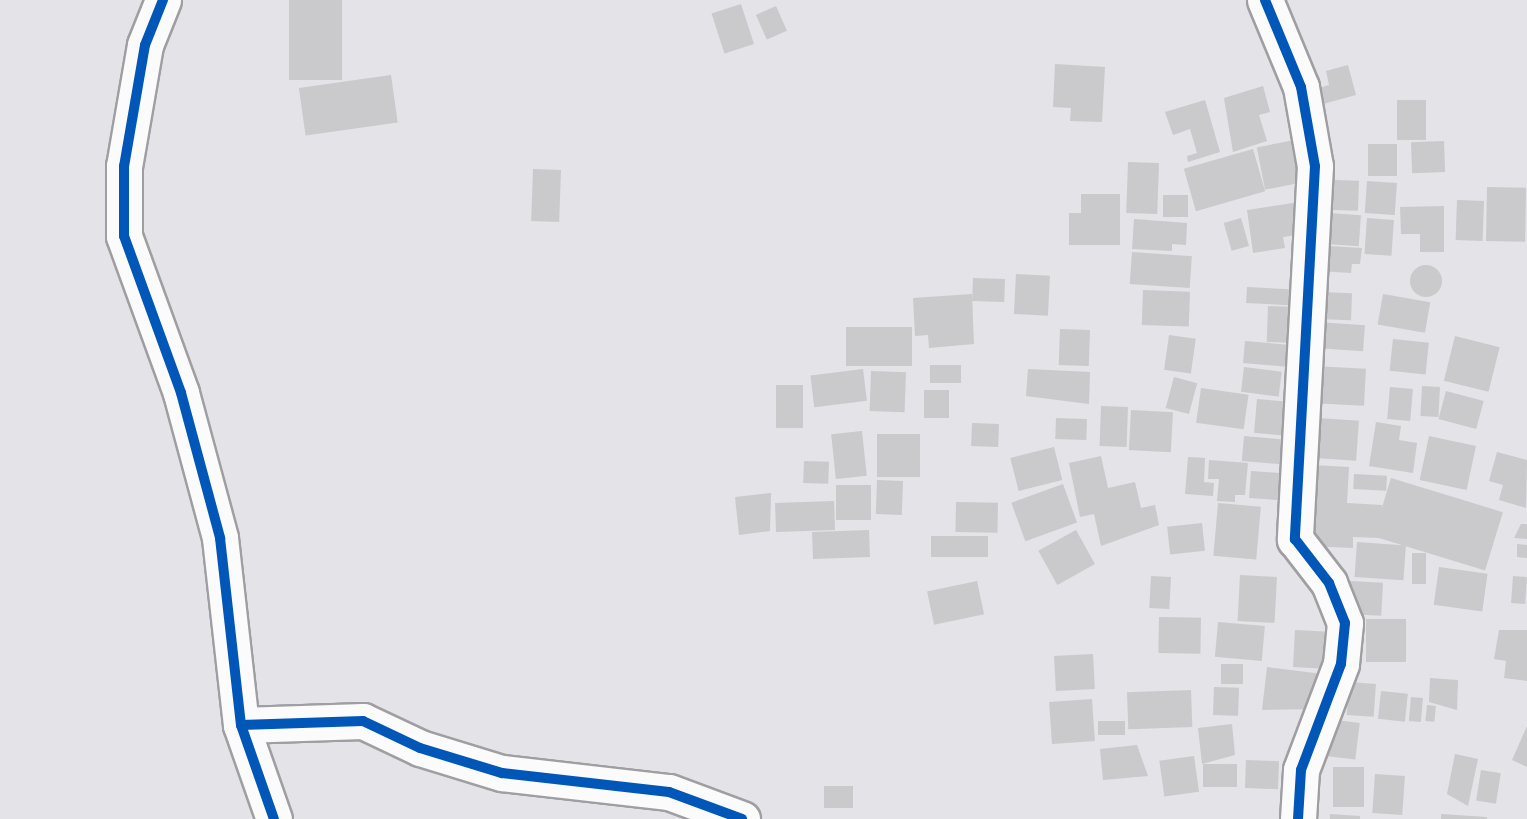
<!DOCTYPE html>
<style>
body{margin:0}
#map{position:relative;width:1527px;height:819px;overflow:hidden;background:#e3e3e8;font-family:"Fira Sans Condensed",sans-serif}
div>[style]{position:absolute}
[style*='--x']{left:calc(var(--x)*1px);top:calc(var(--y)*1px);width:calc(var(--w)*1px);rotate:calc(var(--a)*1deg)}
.building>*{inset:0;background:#cac9cc;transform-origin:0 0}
.round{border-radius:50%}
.roads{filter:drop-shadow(2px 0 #9f9fa3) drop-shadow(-2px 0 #9f9fa3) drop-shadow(0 2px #9f9fa3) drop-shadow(0 -2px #9f9fa3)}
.minor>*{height:35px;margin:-17.5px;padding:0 17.5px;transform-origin:17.5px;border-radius:17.5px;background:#fbfbfc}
.cycleway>*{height:10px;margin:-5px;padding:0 5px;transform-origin:5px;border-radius:5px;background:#0057b8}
span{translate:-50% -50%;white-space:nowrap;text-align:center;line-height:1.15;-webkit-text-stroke:5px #fff;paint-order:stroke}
</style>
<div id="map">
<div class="building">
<i style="left:289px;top:0;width:53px;height:80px"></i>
<i style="left:741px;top:4px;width:42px;height:31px;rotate:72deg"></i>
<i style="left:776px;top:6px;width:27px;height:22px;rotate:66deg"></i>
<i style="clip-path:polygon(1055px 64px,1105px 67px,1102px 122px,1070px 121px,1071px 108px,1053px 107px)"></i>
<i style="clip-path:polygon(1348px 65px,1356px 95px,1323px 104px,1319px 88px,1329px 85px,1326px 71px)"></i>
<i style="left:391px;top:75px;width:48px;height:93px;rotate:82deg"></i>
<i style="clip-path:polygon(1263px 86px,1270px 112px,1259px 115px,1267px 141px,1233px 152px,1224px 98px)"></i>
<i style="clip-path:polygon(1205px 100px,1220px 152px,1188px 162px,1187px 156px,1197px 153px,1190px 129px,1173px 135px,1165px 112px)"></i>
<i style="left:1397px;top:100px;width:29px;height:40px"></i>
<i style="left:1300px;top:139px;width:43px;height:44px;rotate:79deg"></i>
<i style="left:1444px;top:141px;width:31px;height:33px;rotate:88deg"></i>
<i style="left:1368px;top:144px;width:29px;height:32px"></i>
<i style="left:1253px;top:149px;width:44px;height:72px;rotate:74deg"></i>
<i style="left:1128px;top:162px;width:31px;height:51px;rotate:2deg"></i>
<i style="left:533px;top:169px;width:28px;height:52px;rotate:2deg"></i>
<i style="left:1334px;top:180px;width:25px;height:30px;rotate:2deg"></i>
<i style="left:1367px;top:181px;width:30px;height:32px;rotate:4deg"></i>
<i style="left:1487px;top:187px;width:39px;height:54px;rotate:1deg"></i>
<i style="clip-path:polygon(1081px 194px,1120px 194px,1120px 245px,1069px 245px,1069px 213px,1081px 213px)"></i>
<i style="left:1163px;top:195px;width:25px;height:22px"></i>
<i style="left:1457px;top:200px;width:27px;height:40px;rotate:2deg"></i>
<i style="clip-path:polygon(1299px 202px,1303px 234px,1283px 237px,1285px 248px,1253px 253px,1247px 210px)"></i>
<i style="clip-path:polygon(1444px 206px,1444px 252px,1420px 252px,1420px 234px,1401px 234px,1400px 207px)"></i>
<i style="left:1329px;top:213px;width:32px;height:31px;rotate:4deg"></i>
<i style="left:1241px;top:218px;width:29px;height:18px;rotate:74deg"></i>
<i style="left:1367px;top:218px;width:27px;height:36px;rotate:4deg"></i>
<i style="clip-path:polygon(1134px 219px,1187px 223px,1186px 245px,1172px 244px,1172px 251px,1132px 249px)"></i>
<i style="clip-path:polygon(1328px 246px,1362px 248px,1360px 264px,1352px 264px,1351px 273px,1319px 271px)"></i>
<i style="left:1132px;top:252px;width:60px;height:32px;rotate:4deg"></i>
<i class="round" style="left:1410px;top:265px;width:32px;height:32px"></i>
<i style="left:1016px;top:274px;width:34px;height:40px;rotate:3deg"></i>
<i style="left:973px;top:278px;width:32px;height:23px;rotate:2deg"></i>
<i style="left:1247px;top:287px;width:52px;height:16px;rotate:3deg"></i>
<i style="left:1143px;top:290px;width:47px;height:35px;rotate:2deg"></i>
<i style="left:1319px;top:292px;width:33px;height:27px;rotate:2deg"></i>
<i style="clip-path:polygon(972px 294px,974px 344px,929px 348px,928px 335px,915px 336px,913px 298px)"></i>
<i style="left:1383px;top:294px;width:48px;height:31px;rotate:10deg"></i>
<i style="left:1268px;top:306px;width:33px;height:36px;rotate:2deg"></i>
<i style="left:1317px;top:322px;width:48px;height:26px;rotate:4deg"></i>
<i style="left:912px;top:327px;width:39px;height:66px;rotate:90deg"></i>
<i style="left:1060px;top:329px;width:30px;height:36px;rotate:2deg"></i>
<i style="left:1169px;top:335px;width:27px;height:35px;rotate:8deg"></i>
<i style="left:1455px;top:336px;width:46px;height:46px;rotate:14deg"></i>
<i style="left:1393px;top:339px;width:36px;height:32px;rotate:6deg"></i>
<i style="left:1245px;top:341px;width:55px;height:22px;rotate:5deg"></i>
<i style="left:930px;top:365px;width:31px;height:18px"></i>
<i style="left:1312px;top:366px;width:54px;height:37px;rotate:3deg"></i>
<i style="left:1244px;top:367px;width:38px;height:25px;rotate:7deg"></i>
<i style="left:863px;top:369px;width:32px;height:53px;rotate:83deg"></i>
<i style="clip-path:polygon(1028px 369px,1090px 372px,1089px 404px,1026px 396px)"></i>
<i style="left:871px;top:371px;width:35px;height:40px;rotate:2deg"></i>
<i style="left:1174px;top:377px;width:24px;height:32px;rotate:15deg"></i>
<i style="left:776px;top:385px;width:27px;height:43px"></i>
<i style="left:1422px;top:386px;width:18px;height:30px;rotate:3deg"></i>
<i style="left:1390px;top:387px;width:23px;height:32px;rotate:5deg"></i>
<i style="left:1201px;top:388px;width:48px;height:35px;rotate:8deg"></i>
<i style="left:924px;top:390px;width:25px;height:28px"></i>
<i style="left:1446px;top:391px;width:39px;height:29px;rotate:15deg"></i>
<i style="left:1257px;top:399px;width:35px;height:34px;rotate:5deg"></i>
<i style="left:1101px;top:406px;width:27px;height:40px;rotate:2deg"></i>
<i style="left:1131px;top:410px;width:42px;height:40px;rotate:3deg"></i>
<i style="left:1056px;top:418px;width:31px;height:21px;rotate:2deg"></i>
<i style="left:1318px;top:418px;width:41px;height:40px;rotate:4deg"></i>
<i style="clip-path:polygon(1376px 422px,1401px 426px,1399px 440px,1417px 443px,1413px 473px,1369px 466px)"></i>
<i style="left:972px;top:423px;width:27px;height:23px;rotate:2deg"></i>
<i style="left:862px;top:431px;width:45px;height:31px;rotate:84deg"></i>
<i style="left:877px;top:434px;width:43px;height:43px"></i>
<i style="left:1244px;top:436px;width:42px;height:25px;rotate:5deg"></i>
<i style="left:1429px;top:436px;width:48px;height:45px;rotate:12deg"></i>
<i style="left:1054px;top:447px;width:34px;height:45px;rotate:76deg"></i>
<i style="clip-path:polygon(1497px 452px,1527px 460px,1526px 508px,1499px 500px,1503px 485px,1489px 481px)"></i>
<i style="clip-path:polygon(1101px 456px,1108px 488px,1135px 482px,1141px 508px,1155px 505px,1159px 525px,1101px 546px,1094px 514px,1080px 517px,1069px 463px)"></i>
<i style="clip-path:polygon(1188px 457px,1205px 458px,1204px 482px,1214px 483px,1213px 496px,1185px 494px)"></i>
<i style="clip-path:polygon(1209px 460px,1248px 463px,1245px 495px,1235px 495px,1235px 502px,1217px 501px,1219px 479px,1208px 479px)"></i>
<i style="left:804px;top:461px;width:25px;height:22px;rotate:2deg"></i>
<i style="clip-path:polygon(1313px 465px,1349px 467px,1347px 503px,1382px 505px,1381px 538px,1353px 537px,1353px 548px,1308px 546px)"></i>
<i style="left:1251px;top:471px;width:39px;height:27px;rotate:4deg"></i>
<i style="left:1354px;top:474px;width:33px;height:15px;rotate:3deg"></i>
<i style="left:1391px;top:478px;width:117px;height:61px;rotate:17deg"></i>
<i style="left:877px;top:480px;width:26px;height:34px;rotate:2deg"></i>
<i style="left:1063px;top:484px;width:41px;height:55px;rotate:70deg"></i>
<i style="left:836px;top:485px;width:35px;height:35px"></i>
<i style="clip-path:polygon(771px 493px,770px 531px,739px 535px,735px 497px)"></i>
<i style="left:834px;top:501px;width:29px;height:59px;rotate:88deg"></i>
<i style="left:956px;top:502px;width:42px;height:30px;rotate:1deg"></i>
<i style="left:1218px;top:503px;width:43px;height:53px;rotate:5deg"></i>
<i style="left:1202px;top:523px;width:28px;height:35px;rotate:84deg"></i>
<i style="clip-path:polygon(1521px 524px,1527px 524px,1527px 539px,1514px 538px)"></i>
<i style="left:869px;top:530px;width:27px;height:57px;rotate:88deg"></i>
<i style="left:1076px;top:530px;width:39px;height:43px;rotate:61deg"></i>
<i style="left:988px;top:536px;width:21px;height:57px;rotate:90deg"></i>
<i style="left:1357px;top:542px;width:49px;height:35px;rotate:4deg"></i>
<i style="clip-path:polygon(1517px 544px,1527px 545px,1527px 558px,1517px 557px)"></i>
<i style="left:1412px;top:553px;width:14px;height:31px"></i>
<i style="left:1439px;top:567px;width:49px;height:38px;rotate:8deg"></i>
<i style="left:1240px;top:575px;width:37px;height:46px;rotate:3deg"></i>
<i style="left:1151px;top:576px;width:20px;height:32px;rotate:3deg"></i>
<i style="left:1513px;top:576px;width:14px;height:27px;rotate:4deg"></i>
<i style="left:977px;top:581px;width:34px;height:51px;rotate:78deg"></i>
<i style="left:1350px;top:581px;width:33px;height:33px;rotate:3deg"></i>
<i style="left:1159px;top:617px;width:42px;height:36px;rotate:1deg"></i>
<i style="left:1366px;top:619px;width:40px;height:43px"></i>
<i style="left:1218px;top:622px;width:47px;height:35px;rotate:5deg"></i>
<i style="left:1295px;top:630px;width:33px;height:37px;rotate:3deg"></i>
<i style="clip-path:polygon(1499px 630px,1527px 630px,1527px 681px,1504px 678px,1506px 661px,1494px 659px)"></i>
<i style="left:1093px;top:654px;width:35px;height:39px;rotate:87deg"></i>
<i style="left:1221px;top:664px;width:22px;height:20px"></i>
<i style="clip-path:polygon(1267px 667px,1323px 674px,1318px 709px,1262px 710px)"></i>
<i style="clip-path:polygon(1430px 678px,1458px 680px,1457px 710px,1429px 702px)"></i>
<i style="left:1349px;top:682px;width:27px;height:33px;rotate:4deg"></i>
<i style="left:1214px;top:687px;width:25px;height:28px;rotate:2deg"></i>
<i style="left:1191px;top:690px;width:37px;height:64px;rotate:88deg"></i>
<i style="left:1381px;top:691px;width:27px;height:28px;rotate:6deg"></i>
<i style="left:1411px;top:697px;width:12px;height:24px;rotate:5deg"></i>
<i style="left:1092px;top:699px;width:42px;height:43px;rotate:86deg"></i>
<i style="left:1427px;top:705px;width:9px;height:16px;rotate:6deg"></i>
<i style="left:1328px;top:719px;width:32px;height:37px;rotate:7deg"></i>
<i style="left:1098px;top:721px;width:27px;height:14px"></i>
<i style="clip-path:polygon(1232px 724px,1235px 755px,1202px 764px,1198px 728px)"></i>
<i style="clip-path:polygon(1527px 726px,1527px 767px,1512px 760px)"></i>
<i style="clip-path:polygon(1137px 745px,1148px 776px,1103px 780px,1100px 749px)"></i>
<i style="clip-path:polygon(1455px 754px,1478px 759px,1468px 806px,1447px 794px)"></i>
<i style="left:1194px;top:756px;width:36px;height:35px;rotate:82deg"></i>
<i style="left:1246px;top:760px;width:33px;height:28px;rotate:2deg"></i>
<i style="left:1237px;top:764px;width:23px;height:34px;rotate:90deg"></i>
<i style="left:1333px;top:767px;width:31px;height:40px"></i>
<i style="left:1481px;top:770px;width:20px;height:31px;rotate:9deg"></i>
<i style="left:1375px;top:774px;width:30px;height:39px;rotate:4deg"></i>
<i style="left:824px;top:786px;width:29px;height:22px"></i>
<i style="clip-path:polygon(1330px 814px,1360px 816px,1360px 819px,1330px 819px)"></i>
<i style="clip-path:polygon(1441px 814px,1487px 817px,1487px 819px,1441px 819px)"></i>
</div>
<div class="roads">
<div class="minor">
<i style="--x:163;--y:0;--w:48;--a:111.8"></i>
<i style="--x:145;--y:45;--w:123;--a:99.8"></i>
<i style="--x:124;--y:166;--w:70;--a:90"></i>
<i style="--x:124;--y:236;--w:167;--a:70"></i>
<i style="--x:181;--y:393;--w:150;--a:74.9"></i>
<i style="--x:220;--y:538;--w:188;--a:83.6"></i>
<i style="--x:241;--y:725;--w:100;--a:70.7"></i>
<i style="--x:1265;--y:0;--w:94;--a:67.5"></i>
<i style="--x:1301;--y:87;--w:80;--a:80"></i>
<i style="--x:1315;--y:166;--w:374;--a:93.1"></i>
<i style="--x:1295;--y:539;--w:56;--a:52.3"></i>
<i style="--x:1329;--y:583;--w:43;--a:68.2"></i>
<i style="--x:1345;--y:623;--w:41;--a:95.6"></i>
<i style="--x:1341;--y:664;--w:113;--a:110.7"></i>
<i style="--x:1301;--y:770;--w:49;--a:93.5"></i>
<i style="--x:241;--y:725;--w:122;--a:-1.9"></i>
<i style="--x:363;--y:721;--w:63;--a:25.3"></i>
<i style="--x:420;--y:748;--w:86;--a:17"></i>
<i style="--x:502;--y:773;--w:168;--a:6.5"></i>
<i style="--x:669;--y:792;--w:78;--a:20.3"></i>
</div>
</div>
<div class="cycleway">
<i style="--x:163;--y:0;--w:48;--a:111.8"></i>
<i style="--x:145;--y:45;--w:123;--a:99.8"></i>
<i style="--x:124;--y:166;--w:70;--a:90"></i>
<i style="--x:124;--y:236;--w:167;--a:70"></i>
<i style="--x:181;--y:393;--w:150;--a:74.9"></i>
<i style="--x:220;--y:538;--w:188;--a:83.6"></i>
<i style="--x:241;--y:725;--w:100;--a:70.7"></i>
<i style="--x:1265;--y:0;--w:94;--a:67.5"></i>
<i style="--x:1301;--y:87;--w:80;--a:80"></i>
<i style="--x:1315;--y:166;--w:374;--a:93.1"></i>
<i style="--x:1295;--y:539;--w:56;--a:52.3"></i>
<i style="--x:1329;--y:583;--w:43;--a:68.2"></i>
<i style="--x:1345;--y:623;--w:41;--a:95.6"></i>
<i style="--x:1341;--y:664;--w:113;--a:110.7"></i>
<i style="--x:1301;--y:770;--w:49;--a:93.5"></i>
<i style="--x:241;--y:725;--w:122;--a:-1.9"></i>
<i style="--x:363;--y:721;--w:63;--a:25.3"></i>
<i style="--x:420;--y:748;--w:86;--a:17"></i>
<i style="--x:502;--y:773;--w:168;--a:6.5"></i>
<i style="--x:669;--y:792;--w:78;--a:20.3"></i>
</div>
</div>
